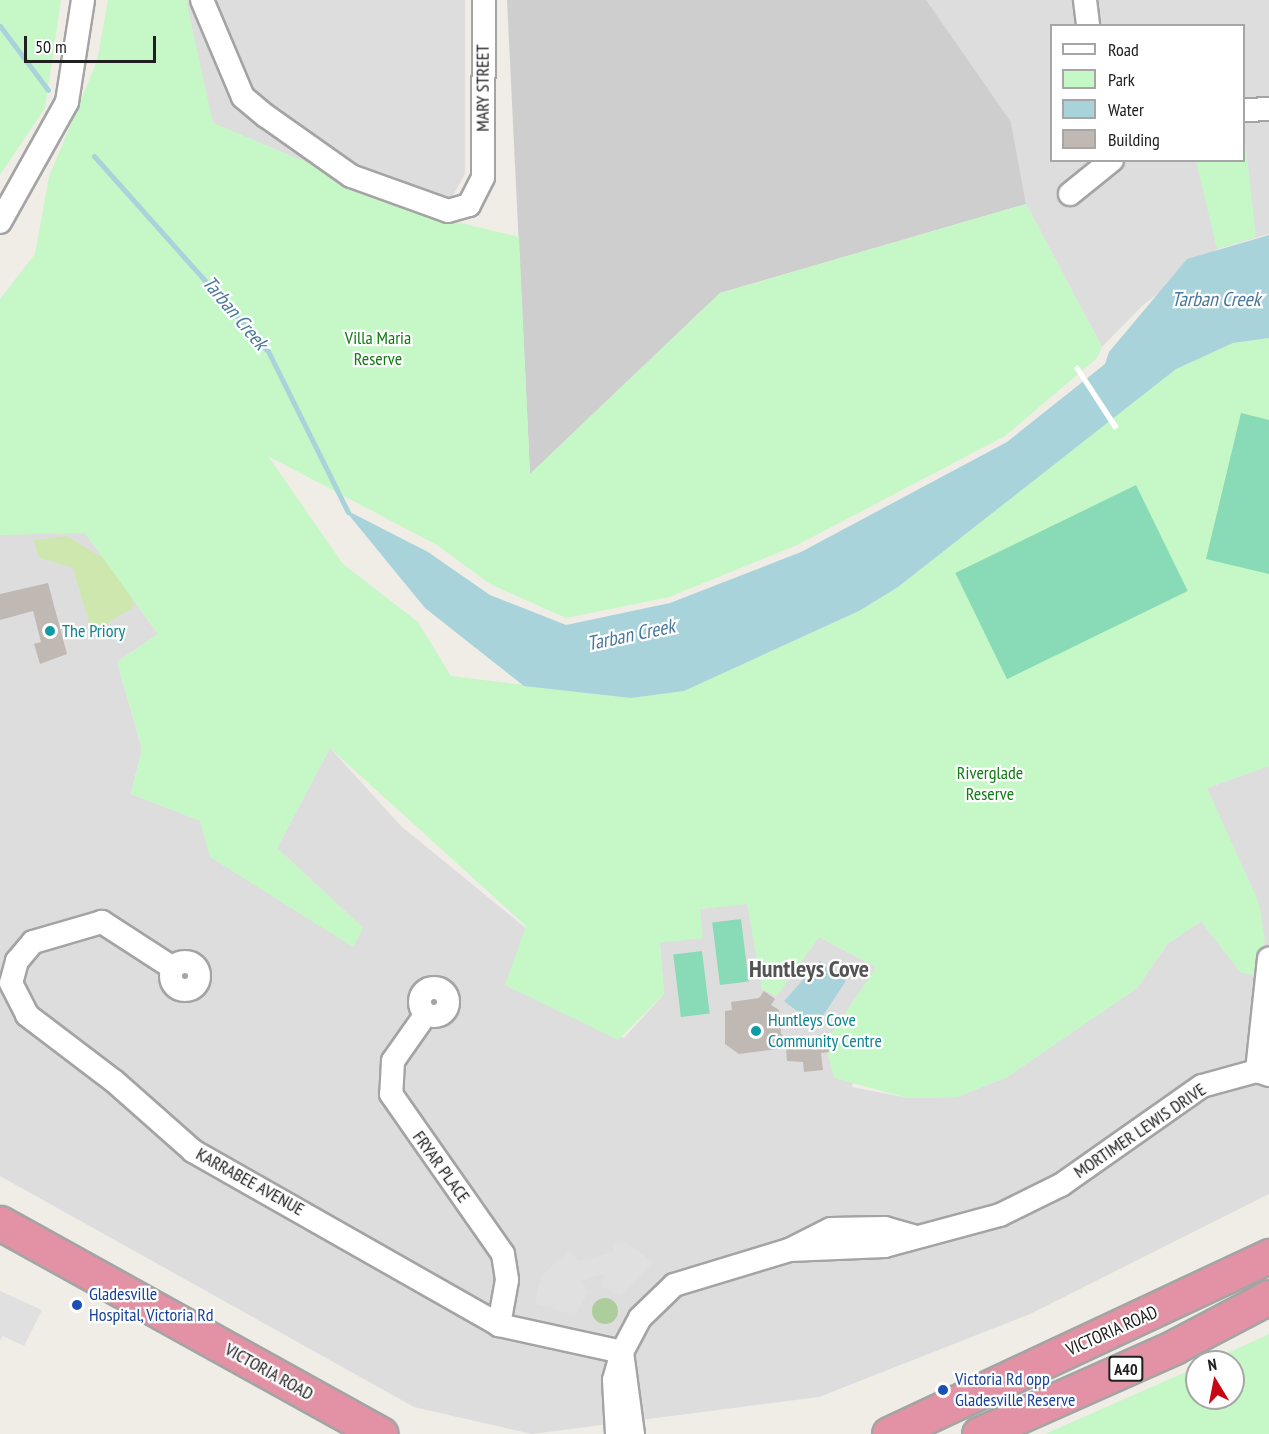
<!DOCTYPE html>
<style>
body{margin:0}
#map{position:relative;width:1269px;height:1434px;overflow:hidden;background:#f0ece6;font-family:"PT Sans Narrow",sans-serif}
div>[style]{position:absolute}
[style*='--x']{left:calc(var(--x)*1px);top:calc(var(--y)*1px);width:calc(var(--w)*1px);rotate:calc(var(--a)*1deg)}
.residential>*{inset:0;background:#dedddd}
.religious>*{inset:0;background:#cecece}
.grass>*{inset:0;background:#cee7af}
.forest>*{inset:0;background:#aecd9d}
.round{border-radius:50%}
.park>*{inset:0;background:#c6f7c7}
.pitch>*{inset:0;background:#88dbb6;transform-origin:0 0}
.parking>*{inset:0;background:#e0e0e0}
.water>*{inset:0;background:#a9d3db}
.pier>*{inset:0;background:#fff}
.stream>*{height:5px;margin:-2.5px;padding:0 2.5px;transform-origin:2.5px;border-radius:2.5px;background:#a9d3db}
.building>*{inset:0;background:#c0b8b3}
.roads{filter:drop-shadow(2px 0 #a4a4a4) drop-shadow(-2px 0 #a4a4a4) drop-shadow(0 2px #a4a4a4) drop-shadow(0 -2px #a4a4a4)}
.minor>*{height:22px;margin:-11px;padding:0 11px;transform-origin:11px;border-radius:11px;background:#fff}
.minor>.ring{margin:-11px;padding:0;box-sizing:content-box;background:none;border:22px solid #fff;border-radius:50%}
.highway>*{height:33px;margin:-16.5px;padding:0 16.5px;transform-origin:16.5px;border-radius:16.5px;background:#e392a6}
.dots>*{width:16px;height:16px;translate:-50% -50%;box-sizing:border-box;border:3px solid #fff;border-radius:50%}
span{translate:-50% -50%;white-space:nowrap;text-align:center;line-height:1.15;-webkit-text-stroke:4.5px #fff;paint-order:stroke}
.shield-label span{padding:2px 4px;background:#fff;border:2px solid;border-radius:4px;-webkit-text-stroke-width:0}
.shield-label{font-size:16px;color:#202020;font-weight:700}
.street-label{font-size:18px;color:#202020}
.park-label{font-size:18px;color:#107b13}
.culture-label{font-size:18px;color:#0d838f}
.left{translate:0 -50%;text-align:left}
.transit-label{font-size:18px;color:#164399}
.water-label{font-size:20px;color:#49789c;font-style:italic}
.district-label{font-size:24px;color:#535353;font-weight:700}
.legend{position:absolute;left:1050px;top:24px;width:195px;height:138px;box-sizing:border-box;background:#fff;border:2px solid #a6a6a6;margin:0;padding:8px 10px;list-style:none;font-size:18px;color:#202020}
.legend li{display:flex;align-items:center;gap:12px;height:30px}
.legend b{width:30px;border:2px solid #a6a6a6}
.north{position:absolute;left:1185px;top:1350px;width:60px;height:60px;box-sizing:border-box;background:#fff;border:2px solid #a6a6a6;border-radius:50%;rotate:350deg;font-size:16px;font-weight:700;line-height:24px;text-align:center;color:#202020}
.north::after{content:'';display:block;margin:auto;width:21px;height:27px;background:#c70814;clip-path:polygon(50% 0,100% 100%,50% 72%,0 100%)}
.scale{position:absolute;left:24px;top:36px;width:132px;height:27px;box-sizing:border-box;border:3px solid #202020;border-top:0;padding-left:8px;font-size:18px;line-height:21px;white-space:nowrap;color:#202020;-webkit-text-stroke:4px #fff;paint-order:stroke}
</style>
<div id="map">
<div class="residential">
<i style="clip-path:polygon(186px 0,465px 0,465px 174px,440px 218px,212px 123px)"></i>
<i style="clip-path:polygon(evenodd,925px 0,1269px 0,1269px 234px,1217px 249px,1142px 306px,1102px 347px,1026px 204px,1011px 122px,925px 0,1052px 26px,1244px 26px,1244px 160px,1052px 160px,1052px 26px)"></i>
<i style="clip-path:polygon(54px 530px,85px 533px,158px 634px,117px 662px,142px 749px,131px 794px,201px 821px,363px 928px,277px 848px,330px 748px,401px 826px,528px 930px,505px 985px,624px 1038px,664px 994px,660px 943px,699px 909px,748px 903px,762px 989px,776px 996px,819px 937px,876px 967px,852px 1087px,908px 1098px,957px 1097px,1007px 1077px,1137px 988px,1167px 944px,1201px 921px,1241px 973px,1229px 844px,1207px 788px,1269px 766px,1269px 1194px,1030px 1314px,819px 1397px,532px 1434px,414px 1407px,0 1176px,0 535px)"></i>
</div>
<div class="religious">
<i style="clip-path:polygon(507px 0,926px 0,1011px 122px,1026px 204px,720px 293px,530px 474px)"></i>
</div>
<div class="grass">
<i style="clip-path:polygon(67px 536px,129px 574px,133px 608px,92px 632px,73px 568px,38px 557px,34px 540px)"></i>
</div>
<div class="forest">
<i class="round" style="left:592px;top:1298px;width:26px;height:26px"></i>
</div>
<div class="park">
<i style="clip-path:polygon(0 0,61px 0,45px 108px,0 175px)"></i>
<i style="clip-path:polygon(108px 0,186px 0,213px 123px,440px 218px,519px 237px,530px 474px,720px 293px,1026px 204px,1102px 347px,1097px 358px,1005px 436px,797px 545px,669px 597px,566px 618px,490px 584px,437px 545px,268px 456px,343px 564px,418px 622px,451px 676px,631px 698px,684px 691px,859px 611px,898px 587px,1176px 368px,1233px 343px,1269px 338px,1269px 766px,1207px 788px,1259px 903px,1265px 941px,1260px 976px,1241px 973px,1201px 921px,1167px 944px,1137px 988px,1007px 1077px,957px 1097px,908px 1098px,834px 1078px,825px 1043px,876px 967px,819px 937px,777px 996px,762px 989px,747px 904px,700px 909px,703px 938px,660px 943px,664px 994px,618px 1040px,505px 985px,526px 926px,330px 748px,277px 848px,363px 928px,353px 947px,210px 857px,200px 821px,131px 794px,142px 748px,117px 662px,158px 634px,85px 533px,0 535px,0 299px,35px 254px,49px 177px,97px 61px)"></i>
<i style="clip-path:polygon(1244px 130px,1256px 237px,1217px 249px,1196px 161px,1244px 160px)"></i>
<i style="clip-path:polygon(1269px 1334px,1269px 1434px,1045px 1434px,1197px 1367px,1197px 1398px,1233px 1398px,1233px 1362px,1208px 1362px)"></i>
</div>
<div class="pitch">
<i style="clip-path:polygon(1241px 413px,1269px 420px,1269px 574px,1206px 559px)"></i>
<i style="left:1136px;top:485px;width:118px;height:201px;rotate:64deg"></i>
<i style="left:741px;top:919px;width:63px;height:29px;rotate:83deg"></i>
<i style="left:702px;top:951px;width:63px;height:29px;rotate:83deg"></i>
</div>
<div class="parking">
<i style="clip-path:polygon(614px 1242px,628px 1243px,653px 1263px,620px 1295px,602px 1287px,604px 1274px,580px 1281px,589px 1291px,575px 1315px,534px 1303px,542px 1275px,569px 1251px,579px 1261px,613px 1252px)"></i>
<i style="clip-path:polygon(0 1291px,42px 1310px,24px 1346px,3px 1336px,0 1340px)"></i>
</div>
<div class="water">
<i style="clip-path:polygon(1269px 235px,1269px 338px,1233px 343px,1176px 369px,898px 587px,859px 611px,684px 691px,631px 698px,524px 686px,425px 608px,344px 509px,428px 552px,490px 595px,566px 625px,670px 603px,801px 552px,1007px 442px,1105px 364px,1109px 352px,1187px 259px)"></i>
<i style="clip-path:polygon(820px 961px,846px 981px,816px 1026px,784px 1001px)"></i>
</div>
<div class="pier">
<i style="clip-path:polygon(1078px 365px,1119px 427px,1114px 430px,1074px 368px)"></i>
</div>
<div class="stream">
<i style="--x:0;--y:26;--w:80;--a:53.1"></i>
<i style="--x:94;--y:156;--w:261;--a:48.3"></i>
<i style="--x:268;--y:351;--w:180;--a:63.6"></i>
</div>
<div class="building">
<i style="clip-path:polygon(48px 583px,67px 654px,40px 664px,34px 644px,41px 642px,33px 611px,0 620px,0 594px)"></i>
<i style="clip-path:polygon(764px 991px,775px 999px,771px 1005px,779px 1010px,781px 1034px,793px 1043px,827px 1038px,829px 1052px,821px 1053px,823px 1070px,804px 1072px,803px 1062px,787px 1061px,786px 1048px,739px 1054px,725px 1044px,725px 1011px,732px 1010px,731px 1002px,759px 998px)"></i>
</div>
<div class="roads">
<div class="minor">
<i style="--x:202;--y:0;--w:105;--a:67.1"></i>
<i style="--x:243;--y:97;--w:30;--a:40"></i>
<i style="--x:266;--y:116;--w:104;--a:35.2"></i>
<i style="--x:351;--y:176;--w:103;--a:19.8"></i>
<i style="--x:448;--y:211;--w:22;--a:-16"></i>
<i style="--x:469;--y:205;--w:31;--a:-63"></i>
<i style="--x:483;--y:177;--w:177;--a:-89.7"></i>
<i style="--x:1085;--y:0;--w:26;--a:83"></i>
<i style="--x:1244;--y:110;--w:25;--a:-2"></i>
<i style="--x:1070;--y:194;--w:54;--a:-39"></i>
<i style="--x:0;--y:222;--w:137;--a:-60.8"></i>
<i style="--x:67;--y:102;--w:103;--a:-81.1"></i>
<i class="ring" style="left:171px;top:962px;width:6px;height:6px"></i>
<i style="--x:173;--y:968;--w:85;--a:-147.1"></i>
<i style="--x:102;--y:922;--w:72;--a:163.8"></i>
<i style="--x:33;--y:942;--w:25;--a:130"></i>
<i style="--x:17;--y:961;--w:23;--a:105"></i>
<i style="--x:11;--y:983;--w:36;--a:63"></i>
<i style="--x:27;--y:1015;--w:109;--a:37.2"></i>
<i style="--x:114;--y:1081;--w:106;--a:41.5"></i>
<i style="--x:193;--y:1151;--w:352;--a:29.6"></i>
<i style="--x:499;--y:1325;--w:126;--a:12.4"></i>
<i class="ring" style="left:420px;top:988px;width:6px;height:6px"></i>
<i style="--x:426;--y:1014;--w:57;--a:125.1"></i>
<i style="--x:393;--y:1061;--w:33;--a:93"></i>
<i style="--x:391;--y:1094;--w:195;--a:55"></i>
<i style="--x:503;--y:1254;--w:26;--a:81"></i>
<i style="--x:507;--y:1280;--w:46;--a:100.1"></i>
<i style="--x:1257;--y:1071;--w:113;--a:-83.9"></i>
<i style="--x:789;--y:1250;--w:96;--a:-2.4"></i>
<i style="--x:885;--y:1246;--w:119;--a:-15.1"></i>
<i style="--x:1000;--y:1215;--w:68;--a:-26.2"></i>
<i style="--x:1061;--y:1185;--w:172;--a:-35.1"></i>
<i style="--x:1202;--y:1086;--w:57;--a:-15.3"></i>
<i style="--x:1257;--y:1071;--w:13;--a:18"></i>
<i style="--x:622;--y:1352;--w:83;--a:82.4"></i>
<i style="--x:617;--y:1434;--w:54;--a:-93.2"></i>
<i style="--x:614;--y:1380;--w:29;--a:-74"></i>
<i style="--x:622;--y:1352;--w:38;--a:-62"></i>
<i style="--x:640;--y:1318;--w:47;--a:-44.1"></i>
<i style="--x:674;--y:1285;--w:120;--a:-16.9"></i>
<i style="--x:789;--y:1250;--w:47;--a:-26.6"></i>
<i style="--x:831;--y:1229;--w:54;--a:-1.1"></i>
<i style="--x:885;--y:1228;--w:29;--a:16"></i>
</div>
<div class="highway">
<i style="--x:0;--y:1223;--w:435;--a:29"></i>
<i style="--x:889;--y:1434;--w:420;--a:-25.1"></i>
<i style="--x:979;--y:1434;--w:214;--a:-24"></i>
<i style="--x:1174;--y:1347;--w:107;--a:-27.8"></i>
</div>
</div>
<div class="dots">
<i style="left:50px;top:631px;background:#0f9aa8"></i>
<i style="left:756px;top:1031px;background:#0f9aa8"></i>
<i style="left:77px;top:1305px;background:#1a4fb4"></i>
<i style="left:943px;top:1390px;background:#1a4fb4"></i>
</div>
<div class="shield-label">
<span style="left:1126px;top:1369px">A40</span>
</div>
<div class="street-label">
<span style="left:483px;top:88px;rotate:-90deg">MARY STREET</span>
<span style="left:1140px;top:1131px;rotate:-34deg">MORTIMER LEWIS DRIVE</span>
<span style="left:441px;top:1167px;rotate:54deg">FRYAR PLACE</span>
<span style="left:250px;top:1182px;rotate:29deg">KARRABEE AVENUE</span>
<span style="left:1112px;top:1331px;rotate:-24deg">VICTORIA ROAD</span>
<span style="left:269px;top:1372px;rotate:29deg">VICTORIA ROAD</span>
</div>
<div class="park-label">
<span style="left:378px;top:349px">Villa Maria<br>Reserve</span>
<span style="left:990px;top:784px">Riverglade<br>Reserve</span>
</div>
<div class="culture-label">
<span class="left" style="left:62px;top:631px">The Priory</span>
<span class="left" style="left:768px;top:1031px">Huntleys Cove<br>Community Centre</span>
</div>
<div class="transit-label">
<span class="left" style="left:89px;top:1305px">Gladesville<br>Hospital, Victoria Rd</span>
<span class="left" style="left:955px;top:1390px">Victoria Rd opp<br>Gladesville Reserve</span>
</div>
<div class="water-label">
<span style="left:1216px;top:299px">Tarban Creek</span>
<span style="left:235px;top:313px;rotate:50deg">Tarban Creek</span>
<span style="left:631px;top:635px;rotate:-12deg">Tarban Creek</span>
</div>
<div class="district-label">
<span style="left:809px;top:969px">Huntleys Cove</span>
</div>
<ul class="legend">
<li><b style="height:8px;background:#fff"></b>Road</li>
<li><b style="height:16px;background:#c6f7c7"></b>Park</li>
<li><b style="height:16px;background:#a9d3db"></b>Water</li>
<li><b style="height:16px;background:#c0b8b3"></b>Building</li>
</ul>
<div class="north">N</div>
<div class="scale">50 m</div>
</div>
